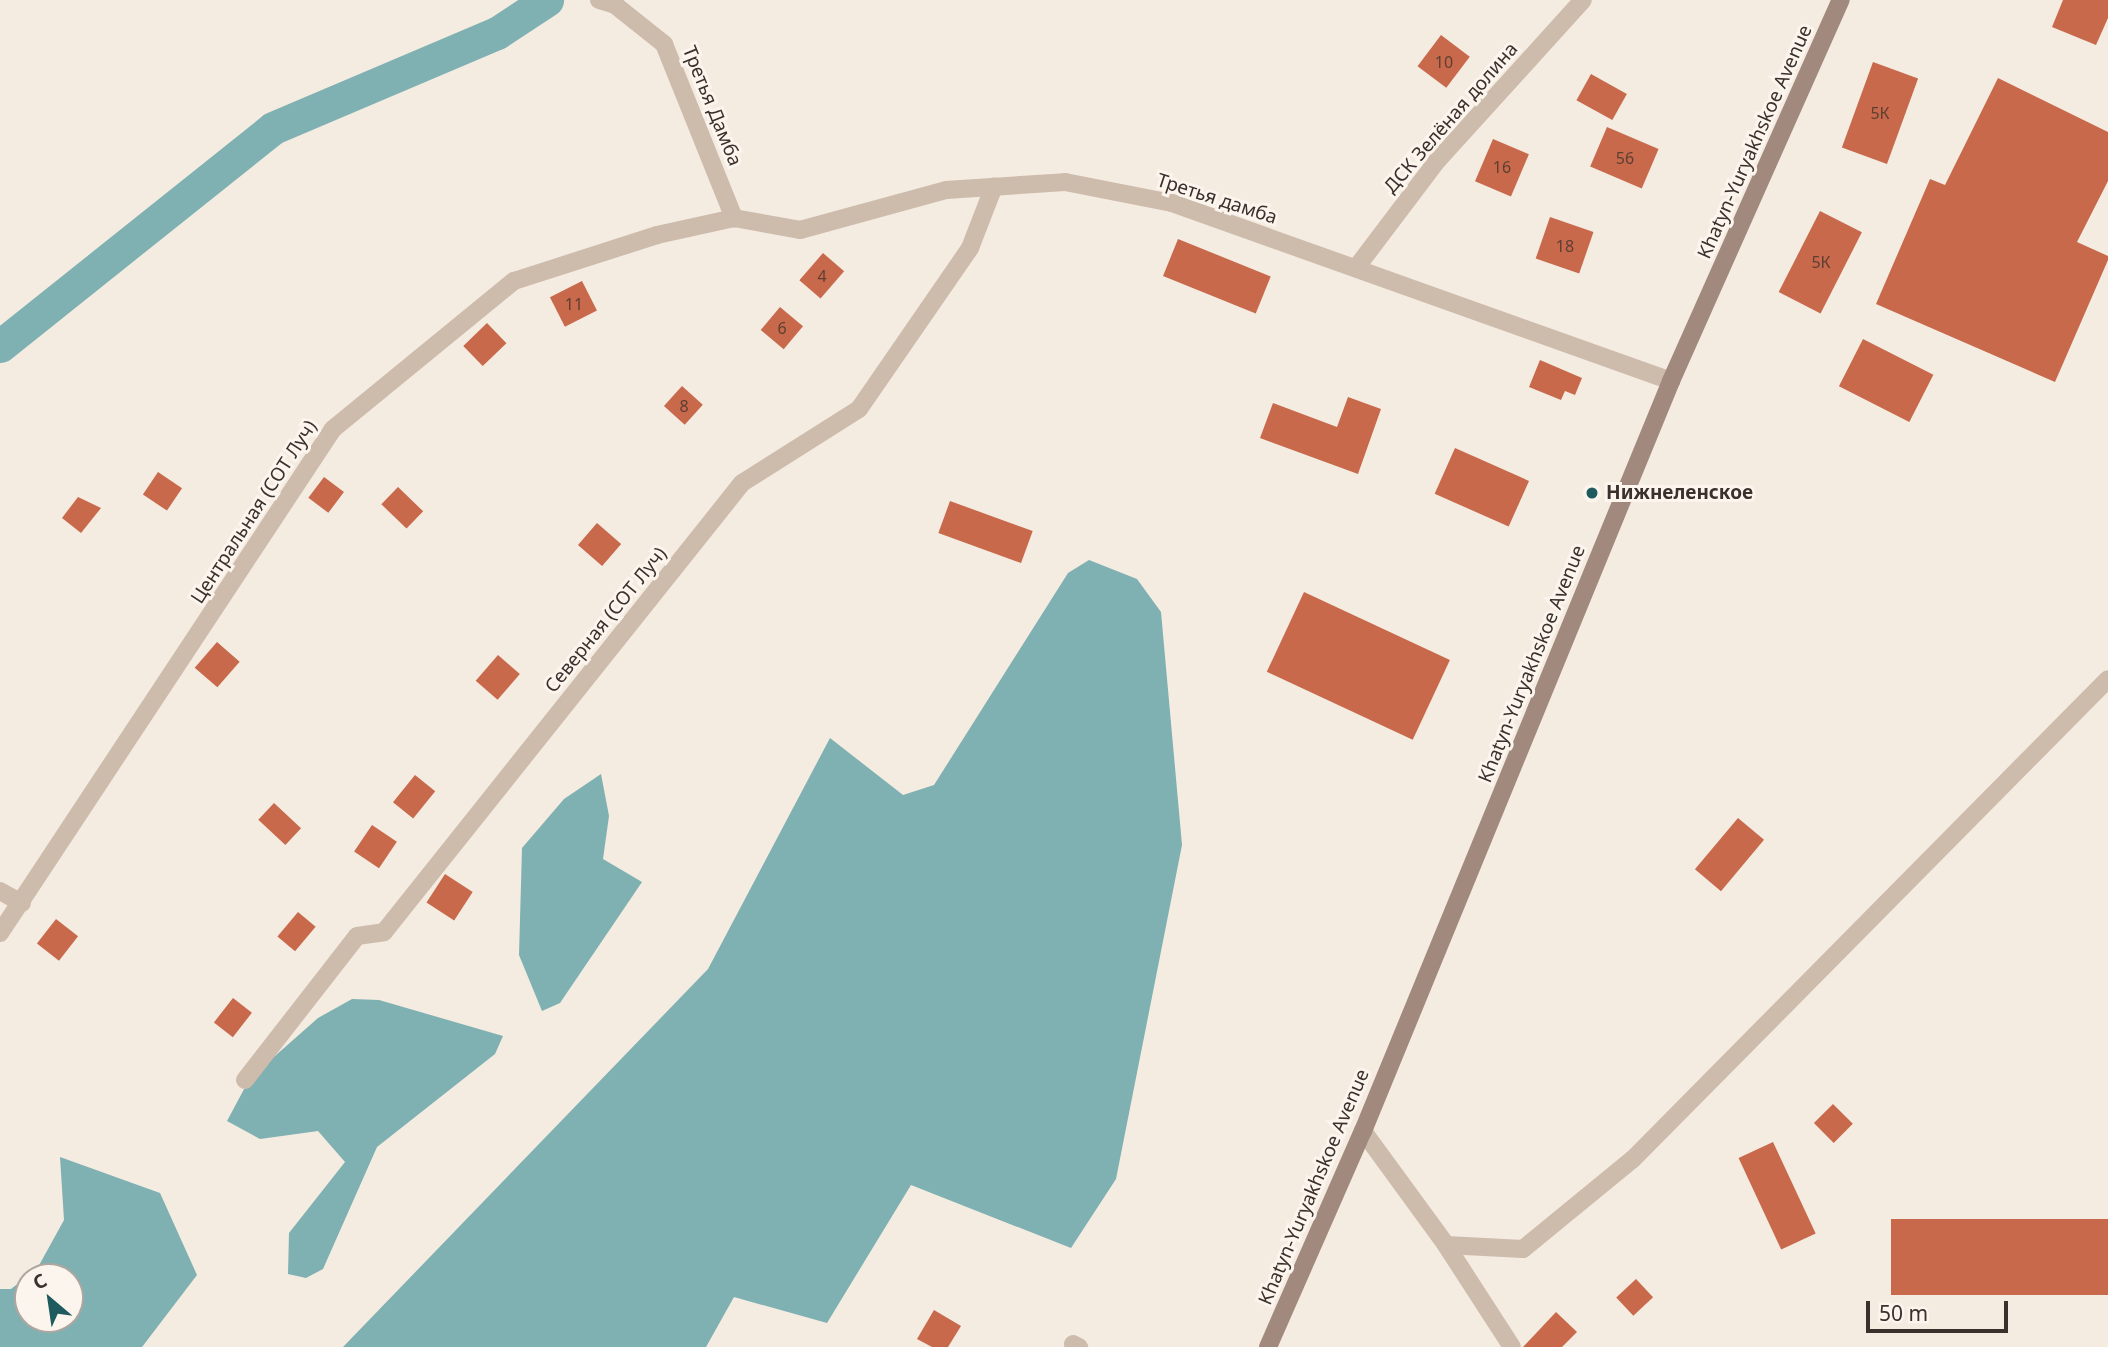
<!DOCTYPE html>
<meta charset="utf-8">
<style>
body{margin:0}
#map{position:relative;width:2108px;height:1347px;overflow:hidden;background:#f4ebe1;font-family:"Noto Sans",sans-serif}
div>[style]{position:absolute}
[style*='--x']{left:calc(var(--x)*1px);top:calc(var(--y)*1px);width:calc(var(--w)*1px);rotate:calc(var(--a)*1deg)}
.water>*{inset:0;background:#7fb0b2}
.river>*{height:33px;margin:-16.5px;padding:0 16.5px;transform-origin:16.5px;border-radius:16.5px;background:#7fb0b2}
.building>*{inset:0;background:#c8694b;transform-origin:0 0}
.street>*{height:18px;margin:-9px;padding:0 9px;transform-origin:9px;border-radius:9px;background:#cdbbac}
.secondary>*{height:18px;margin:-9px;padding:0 9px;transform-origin:9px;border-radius:9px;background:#a18a7d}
.dots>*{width:19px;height:19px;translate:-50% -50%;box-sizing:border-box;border:4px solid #fbf5ee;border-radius:50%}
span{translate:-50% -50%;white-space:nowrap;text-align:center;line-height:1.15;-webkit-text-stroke:6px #fbf5ee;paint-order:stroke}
.number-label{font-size:16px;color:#5e3e33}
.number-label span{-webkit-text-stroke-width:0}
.street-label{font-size:19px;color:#3b302b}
.poi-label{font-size:19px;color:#3b302b;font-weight:700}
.left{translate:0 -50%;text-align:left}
.north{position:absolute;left:14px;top:1263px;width:70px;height:70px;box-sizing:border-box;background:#fbf5ee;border:2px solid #aea6a0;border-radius:50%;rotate:331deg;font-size:19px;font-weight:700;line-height:28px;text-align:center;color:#3b302b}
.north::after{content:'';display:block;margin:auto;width:24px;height:32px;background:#1f5a5e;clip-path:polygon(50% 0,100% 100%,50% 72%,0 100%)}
.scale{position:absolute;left:1866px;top:1301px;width:142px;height:32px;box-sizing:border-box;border:4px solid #3b302b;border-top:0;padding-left:9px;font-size:21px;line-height:24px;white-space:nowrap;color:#3b302b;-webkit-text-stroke:5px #fbf5ee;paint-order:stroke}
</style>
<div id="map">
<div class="water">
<i style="clip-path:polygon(1089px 560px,1137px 579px,1161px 612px,1182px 845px,1116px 1179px,1071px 1248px,911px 1185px,827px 1323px,734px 1297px,706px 1347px,343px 1347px,708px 969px,830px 738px,903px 795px,934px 785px,1068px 573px)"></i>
<i style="clip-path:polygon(601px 774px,609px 816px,603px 859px,642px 882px,560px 1003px,542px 1011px,519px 955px,522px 848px,564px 799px)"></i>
<i style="clip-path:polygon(352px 999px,379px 1000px,503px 1036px,495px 1054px,377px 1147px,323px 1269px,306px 1278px,288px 1274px,289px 1233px,345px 1162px,318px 1131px,260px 1139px,227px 1121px,250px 1078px,318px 1018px)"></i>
<i style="clip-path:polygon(evenodd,60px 1157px,160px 1193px,197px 1275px,142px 1347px,0 1347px,0 1289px,11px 1289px,37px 1269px,64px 1220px,60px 1157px,28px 1277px,70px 1277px,70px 1319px,28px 1319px,28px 1277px)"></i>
</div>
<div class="river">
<i style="--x:0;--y:346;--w:349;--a:-38.6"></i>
<i style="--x:273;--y:128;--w:243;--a:-23"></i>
<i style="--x:497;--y:33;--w:60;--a:-33.4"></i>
</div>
<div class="building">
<i style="clip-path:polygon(2063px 0,2108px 0,2108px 18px,2096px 45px,2052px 27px)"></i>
<i style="left:1441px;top:35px;width:36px;height:39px;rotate:37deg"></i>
<i style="left:1873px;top:62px;width:48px;height:91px;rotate:20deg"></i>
<i style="left:1591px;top:74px;width:41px;height:30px;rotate:29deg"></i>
<i style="clip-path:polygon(1998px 78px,2108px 132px,2108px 181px,2077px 242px,2108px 256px,2108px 260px,2055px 382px,1876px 304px,1930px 179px,1945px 185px)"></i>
<i style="left:1607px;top:127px;width:56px;height:43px;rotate:23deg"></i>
<i style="left:1493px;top:139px;width:39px;height:46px;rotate:23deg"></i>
<i style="left:1820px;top:211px;width:47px;height:91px;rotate:27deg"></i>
<i style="left:1550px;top:217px;width:46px;height:44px;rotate:19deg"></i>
<i style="left:1178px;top:239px;width:100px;height:40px;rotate:22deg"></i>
<i style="left:823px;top:253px;width:28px;height:36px;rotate:41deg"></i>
<i style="left:582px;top:281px;width:33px;height:36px;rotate:63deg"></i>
<i style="left:780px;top:307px;width:30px;height:30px;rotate:40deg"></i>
<i style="left:487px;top:323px;width:28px;height:33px;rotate:46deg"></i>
<i style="left:1863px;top:339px;width:79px;height:53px;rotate:27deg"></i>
<i style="clip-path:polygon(1540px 360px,1582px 378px,1575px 395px,1565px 391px,1561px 400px,1529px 387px)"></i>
<i style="left:682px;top:386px;width:28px;height:27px;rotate:42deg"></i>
<i style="clip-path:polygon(1348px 397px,1381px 409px,1358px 474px,1260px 438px,1273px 403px,1337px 427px)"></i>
<i style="left:1455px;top:448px;width:81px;height:50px;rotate:24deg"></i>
<i style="left:158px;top:472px;width:29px;height:27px;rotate:34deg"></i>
<i style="left:324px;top:477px;width:25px;height:26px;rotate:37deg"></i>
<i style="left:398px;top:487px;width:35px;height:24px;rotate:44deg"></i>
<i style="clip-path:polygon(78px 497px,101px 508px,81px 533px,62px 518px)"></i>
<i style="left:950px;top:501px;width:88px;height:34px;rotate:20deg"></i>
<i style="left:597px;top:523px;width:32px;height:29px;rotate:41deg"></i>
<i style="left:1304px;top:592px;width:161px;height:88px;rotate:25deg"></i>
<i style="left:217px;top:642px;width:30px;height:34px;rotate:41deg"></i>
<i style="left:498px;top:655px;width:29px;height:34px;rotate:41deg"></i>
<i style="left:415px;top:775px;width:26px;height:35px;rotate:39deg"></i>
<i style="left:274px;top:803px;width:37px;height:23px;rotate:43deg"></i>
<i style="left:1738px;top:818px;width:34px;height:67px;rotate:40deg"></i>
<i style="left:372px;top:825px;width:30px;height:32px;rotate:34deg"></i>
<i style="left:445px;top:874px;width:33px;height:34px;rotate:33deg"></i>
<i style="left:298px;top:912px;width:23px;height:32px;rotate:40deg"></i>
<i style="left:56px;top:919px;width:28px;height:31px;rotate:38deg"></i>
<i style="left:233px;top:998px;width:24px;height:31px;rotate:38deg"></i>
<i style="left:1833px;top:1104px;width:28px;height:27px;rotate:45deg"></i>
<i style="left:1773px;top:1142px;width:101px;height:38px;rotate:65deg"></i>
<i style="left:2108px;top:1219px;width:76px;height:217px;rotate:90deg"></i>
<i style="left:1636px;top:1279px;width:25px;height:27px;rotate:47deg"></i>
<i style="clip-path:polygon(934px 1310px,961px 1326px,948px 1347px,932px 1347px,917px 1339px)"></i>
<i style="clip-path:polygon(1556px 1312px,1577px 1332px,1562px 1347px,1523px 1347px)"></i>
</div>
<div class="street">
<i style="--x:599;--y:0;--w:17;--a:17"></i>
<i style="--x:615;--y:5;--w:63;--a:38.5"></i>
<i style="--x:664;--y:44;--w:188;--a:68.1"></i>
<i style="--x:1356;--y:268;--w:134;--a:-52.9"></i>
<i style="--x:1437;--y:161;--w:217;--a:-47.8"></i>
<i style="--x:0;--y:891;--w:25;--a:29"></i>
<i style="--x:0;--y:933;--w:604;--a:-56.55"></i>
<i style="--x:333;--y:429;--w:234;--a:-39.3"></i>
<i style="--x:514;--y:281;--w:150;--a:-17.8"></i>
<i style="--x:657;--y:235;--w:79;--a:-12.4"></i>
<i style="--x:734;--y:218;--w:67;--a:10.3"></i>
<i style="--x:800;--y:230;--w:151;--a:-15.3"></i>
<i style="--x:946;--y:190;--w:119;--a:-3.8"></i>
<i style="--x:1065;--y:182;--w:109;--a:11.1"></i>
<i style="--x:1172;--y:203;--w:530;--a:19.63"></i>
<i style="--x:245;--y:1080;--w:182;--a:-52.1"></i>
<i style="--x:357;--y:936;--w:27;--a:-8"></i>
<i style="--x:384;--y:932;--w:574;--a:-51.43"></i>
<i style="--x:742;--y:483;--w:138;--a:-32.3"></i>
<i style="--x:859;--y:409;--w:196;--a:-55.4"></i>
<i style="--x:970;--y:248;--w:66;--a:-68.8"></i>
<i style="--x:1363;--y:1131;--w:141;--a:53.9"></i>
<i style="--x:1446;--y:1245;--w:121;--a:57.1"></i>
<i style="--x:1446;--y:1245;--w:77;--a:3"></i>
<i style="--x:1523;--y:1249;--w:142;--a:-39.3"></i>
<i style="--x:1633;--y:1159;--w:675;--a:-45.3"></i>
<i style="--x:1073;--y:1344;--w:7;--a:27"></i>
</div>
<div class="secondary">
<i style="--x:1268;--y:1347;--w:236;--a:-66.3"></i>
<i style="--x:1363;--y:1131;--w:811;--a:-67.67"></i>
<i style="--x:1671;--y:381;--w:417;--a:-66"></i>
</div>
<div class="dots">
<i style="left:1592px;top:493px;background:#1f5a5e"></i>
</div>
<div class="number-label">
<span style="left:1444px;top:62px">10</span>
<span style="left:1880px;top:113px">5К</span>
<span style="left:1625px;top:158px">56</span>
<span style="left:1502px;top:167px">16</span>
<span style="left:1565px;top:246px">18</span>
<span style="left:1821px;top:262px">5К</span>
<span style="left:822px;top:276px">4</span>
<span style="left:574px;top:304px">11</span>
<span style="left:782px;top:328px">6</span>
<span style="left:684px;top:406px">8</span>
</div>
<div class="street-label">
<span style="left:712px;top:106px;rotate:68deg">Третья Дамба</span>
<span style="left:1451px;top:118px;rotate:-49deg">ДСК Зелёная долина</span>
<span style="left:1755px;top:142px;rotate:-66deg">Khatyn-Yuryakhskoe Avenue</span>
<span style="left:1217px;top:199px;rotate:18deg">Третья дамба</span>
<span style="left:254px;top:512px;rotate:-57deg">Центральная (СОТ Луч)</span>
<span style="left:606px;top:620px;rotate:-51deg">Северная (СОТ Луч)</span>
<span style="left:1532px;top:664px;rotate:-68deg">Khatyn-Yuryakhskoe Avenue</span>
<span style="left:1314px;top:1187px;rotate:-67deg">Khatyn-Yuryakhskoe Avenue</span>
</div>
<div class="poi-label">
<span class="left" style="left:1606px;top:493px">Нижнеленское</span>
</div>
<div class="north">С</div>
<div class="scale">50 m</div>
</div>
